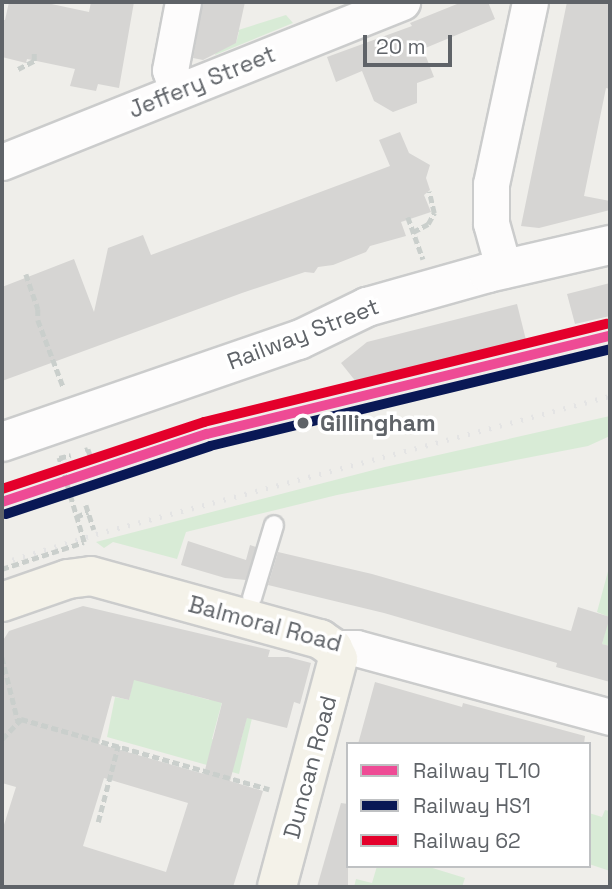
<!DOCTYPE html>
<style>
body{margin:0}
#map{position:relative;width:612px;height:889px;overflow:hidden;background:#efeeea;font-family:"Space Grotesk",sans-serif}
div>[style]{position:absolute}
[style*='--x']{left:calc(var(--x)*1px);top:calc(var(--y)*1px);width:calc(var(--w)*1px);rotate:calc(var(--a)*1deg)}
.green>*{inset:0;background:#d8ebd6}
.building>*{inset:0;background:#d6d5d3}
.path>*{height:4.5px;margin-top:-2.25px;transform-origin:0;background:repeating-linear-gradient(90deg,#cacfcc 0 7px,transparent 0 10.5px)}
.roads{filter:drop-shadow(2px 0 #cbcccc) drop-shadow(-2px 0 #cbcccc) drop-shadow(0 2px #cbcccc) drop-shadow(0 -2px #cbcccc)}
.lane>*{height:18px;margin:-9px;padding:0 9px;transform-origin:9px;border-radius:9px;background:#fdfcfc}
.street>*{height:35px;margin:-17.5px;padding:0 17.5px;transform-origin:17.5px;border-radius:17.5px;background:#fdfcfc}
.secondary>*{height:38px;margin:-19px;padding:0 19px;transform-origin:19px;border-radius:19px;background:#fdfcfc}
.primary>*{height:38px;margin:-19px;padding:0 19px;transform-origin:19px;border-radius:19px;background:#f4f2e9}
.rail>*{height:5px;margin-top:-2.5px;transform-origin:0;background:repeating-linear-gradient(90deg,#e4e4e4 0 2px,transparent 0 11px)}
.path-bridge>*{height:4.5px;margin-top:-2.25px;transform-origin:0;background:repeating-linear-gradient(90deg,#cacfcc 0 7px,transparent 0 10.5px)}
.rail-1>*{height:10px;margin:-5px;padding:0 5px;transform-origin:5px;border-radius:5px;background:#ee4b95}
.rail-2>*{height:10px;margin:-5px;padding:0 5px;transform-origin:5px;border-radius:5px;background:#091855}
.rail-3>*{height:10px;margin:-5px;padding:0 5px;transform-origin:5px;border-radius:5px;background:#e4002b}
.dots>*{width:19px;height:19px;translate:-50% -50%;box-sizing:border-box;border:4px solid #fff;border-radius:50%}
span{translate:-50% -50%;white-space:nowrap;text-align:center;line-height:1.15;-webkit-text-stroke:7px #fff;paint-order:stroke}
.street-label{font-size:23px;color:#5f6368}
.stop-label{font-size:23px;color:#5f6368;font-weight:700}
.left{translate:0 -50%;text-align:left}
.frame{position:absolute;inset:0;border:4px solid #5f6368;pointer-events:none}
.legend{position:absolute;left:346px;top:742px;width:245px;height:126px;box-sizing:border-box;background:#fff;border:2px solid #bfc1c3;margin:0;padding:9px 12px;list-style:none;font-size:21px;color:#5f6368}
.legend li{display:flex;align-items:center;gap:14px;height:35px}
.legend b{width:35px;border:2px solid #bfc1c3}
.scale{position:absolute;left:363px;top:35px;width:89px;height:32px;box-sizing:border-box;border:4px solid #5f6368;border-top:0;padding-left:9px;font-size:21px;line-height:24px;white-space:nowrap;color:#5f6368;-webkit-text-stroke:5px #fff;paint-order:stroke}
</style>
<div id="map">
<div class="green">
<i style="clip-path:polygon(286px 15px,293px 23px,215px 55px,218px 44px,236px 43px,239px 32px,232px 32px)"></i>
<i style="clip-path:polygon(610px 416px,610px 436px,588px 446px,337px 495px,186px 532px,177px 559px,113px 542px,104px 548px,96px 542px,385px 467px)"></i>
<i style="clip-path:polygon(610px 564px,610px 646px,602px 644px,609px 617px,597px 612px)"></i>
<i style="clip-path:polygon(138px 657px,186px 669px,180px 692px,195px 696px,209px 700px,215px 677px,228px 680px,212px 739px,239px 747px,255px 687px,259px 688px,239px 774px,107px 737px,115px 697px,129px 700px)"></i>
<i style="clip-path:polygon(605px 810px,610px 811px,610px 871px,589px 864px,589px 813px,602px 817px)"></i>
<i style="clip-path:polygon(377px 866px,426px 866px,465px 878px,462px 887px,354px 887px,356px 879px,372px 883px)"></i>
</div>
<div class="building">
<i style="clip-path:polygon(9px 2px,42px 2px,89px 12px,91px 2px,134px 2px,119px 88px,98px 84px,96px 91px,70px 86px,75px 69px,27px 59px,26px 63px,2px 57px,2px 20px,5px 20px)"></i>
<i style="clip-path:polygon(203px 2px,245px 2px,236px 43px,203px 60px,193px 58px)"></i>
<i style="clip-path:polygon(462px 2px,488px 2px,495px 19px,423px 49px,434px 77px,417px 83px,417px 103px,393px 112px,374px 101px,362px 71px,336px 82px,327px 57px,412px 26px,410px 23px)"></i>
<i style="clip-path:polygon(567px 2px,610px 2px,610px 89px,606px 88px,584px 196px,610px 201px,610px 210px,539px 228px,521px 226px)"></i>
<i style="clip-path:polygon(400px 132px,409px 153px,430px 165px,426px 178px,430px 190px,424px 195px,431px 212px,401px 222px,406px 236px,370px 246px,366px 252px,333px 265px,318px 267px,314px 273px,305px 272px,242px 293px,2px 381px,2px 287px,74px 259px,94px 312px,108px 248px,143px 235px,151px 255px,390px 166px,379px 140px)"></i>
<i style="clip-path:polygon(610px 283px,610px 316px,575px 324px,567px 294px)"></i>
<i style="clip-path:polygon(517px 304px,526px 340px,357px 383px,341px 363px,367px 342px)"></i>
<i style="clip-path:polygon(188px 541px,246px 560px,250px 545px,256px 547px,246px 580px,225px 578px,181px 565px)"></i>
<i style="clip-path:polygon(278px 552px,372px 574px,571px 631px,578px 607px,610px 617px,602px 644px,610px 646px,610px 682px,556px 667px,557px 663px,384px 613px,268px 585px)"></i>
<i style="clip-path:polygon(evenodd,83px 606px,270px 650px,268px 657px,288px 657px,311px 663px,300px 704px,294px 702px,287px 728px,247px 718px,230px 781px,263px 791px,233px 887px,2px 887px,2px 831px,16px 787px,2px 783px,2px 642px,9px 631px,83px 606px,134px 680px,222px 703px,204px 774px,99px 744px,112px 696px,129px 700px,134px 680px,83px 606px,104px 778px,188px 803px,166px 872px,83px 846px,104px 778px)"></i>
<i style="clip-path:polygon(375px 682px,462px 707px,463px 703px,585px 736px,584px 744px,358px 744px)"></i>
<i style="clip-path:polygon(341px 803px,348px 804px,348px 887px,317px 887px)"></i>
</div>
<div class="path">
<i style="--x:18;--y:69;--w:18;--a:-27"></i>
<i style="--x:34;--y:61;--w:9;--a:-90"></i>
<i style="--x:408;--y:217;--w:45;--a:70.3"></i>
<i style="--x:413;--y:232;--w:17;--a:-28"></i>
<i style="--x:428;--y:224;--w:13;--a:-61"></i>
<i style="--x:434;--y:213;--w:22;--a:-103"></i>
<i style="--x:26;--y:274;--w:37;--a:71"></i>
<i style="--x:38;--y:309;--w:11;--a:90"></i>
<i style="--x:38;--y:320;--w:71;--a:69.3"></i>
<i style="--x:365;--y:381;--w:5;--a:79"></i>
<i style="--x:85;--y:450;--w:3;--a:-18"></i>
<i style="--x:88;--y:449;--w:14;--a:69"></i>
<i style="--x:86;--y:505;--w:26;--a:72"></i>
<i style="--x:76;--y:517;--w:13;--a:-23"></i>
<i style="--x:2;--y:657;--w:66;--a:76"></i>
<i style="--x:2;--y:739;--w:28;--a:-46"></i>
<i style="--x:21;--y:719;--w:258;--a:15.8"></i>
<i style="--x:98;--y:822;--w:79;--a:-75.3"></i>
</div>
<div class="roads">
<div class="lane">
<i style="--x:252;--y:598;--w:76;--a:-73.2"></i>
</div>
<div class="street">
<i style="--x:177;--y:91;--w:22;--a:-108"></i>
<i style="--x:170;--y:70;--w:69;--a:-79.2"></i>
<i style="--x:2;--y:162;--w:431;--a:-21.8"></i>
<i style="--x:504;--y:270;--w:49;--a:-105.5"></i>
<i style="--x:491;--y:223;--w:39;--a:-90"></i>
<i style="--x:491;--y:184;--w:186;--a:-77.9"></i>
<i style="--x:333;--y:648;--w:23;--a:0"></i>
<i style="--x:356;--y:648;--w:263;--a:15.2"></i>
</div>
<div class="secondary">
<i style="--x:2;--y:442;--w:314;--a:-19"></i>
<i style="--x:299;--y:340;--w:76;--a:-25.9"></i>
<i style="--x:367;--y:307;--w:126;--a:-15.7"></i>
<i style="--x:488;--y:273;--w:125;--a:-12.9"></i>
</div>
<div class="primary">
<i style="--x:2;--y:602;--w:70;--a:-19.2"></i>
<i style="--x:68;--y:579;--w:23;--a:-7"></i>
<i style="--x:91;--y:576;--w:238;--a:15.4"></i>
<i style="--x:320;--y:639;--w:16;--a:35"></i>
<i style="--x:333;--y:648;--w:12;--a:66"></i>
<i style="--x:338;--y:659;--w:236;--a:105"></i>
</div>
</div>
<div class="rail">
<i style="--x:2;--y:563;--w:98;--a:-17.1"></i>
<i style="--x:96;--y:534;--w:532;--a:-15.03"></i>
</div>
<div class="path-bridge">
<i style="--x:2;--y:569;--w:86;--a:-18.2"></i>
<i style="--x:84;--y:542;--w:88;--a:-106.6"></i>
<i style="--x:59;--y:458;--w:12;--a:-14"></i>
</div>
<div class="rail-1">
<i style="--x:2;--y:502;--w:216;--a:-18.4"></i>
<i style="--x:207;--y:434;--w:415;--a:-13.7"></i>
</div>
<div class="rail-2">
<i style="--x:6;--y:514;--w:215;--a:-18.4"></i>
<i style="--x:210;--y:446;--w:412;--a:-13.6"></i>
</div>
<div class="rail-3">
<i style="--x:2;--y:489;--w:213;--a:-18.3"></i>
<i style="--x:204;--y:422;--w:415;--a:-13.7"></i>
</div>
<div class="dots">
<i style="left:303px;top:423px;background:#5f6368"></i>
</div>
<div class="street-label">
<span style="left:202px;top:82px;rotate:-22deg">Jeffery Street</span>
<span style="left:303px;top:334px;rotate:-21deg">Railway Street</span>
<span style="left:265px;top:624px;rotate:15deg">Balmoral Road</span>
<span style="left:310px;top:767px;rotate:-75deg">Duncan Road</span>
</div>
<div class="stop-label">
<span class="left" style="left:320px;top:423px">Gillingham</span>
</div>
<div class="frame"></div>
<ul class="legend">
<li><b style="height:9px;background:#ee4b95"></b>Railway TL10</li>
<li><b style="height:9px;background:#091855"></b>Railway HS1</li>
<li><b style="height:9px;background:#e4002b"></b>Railway 62</li>
</ul>
<div class="scale">20 m</div>
</div>
